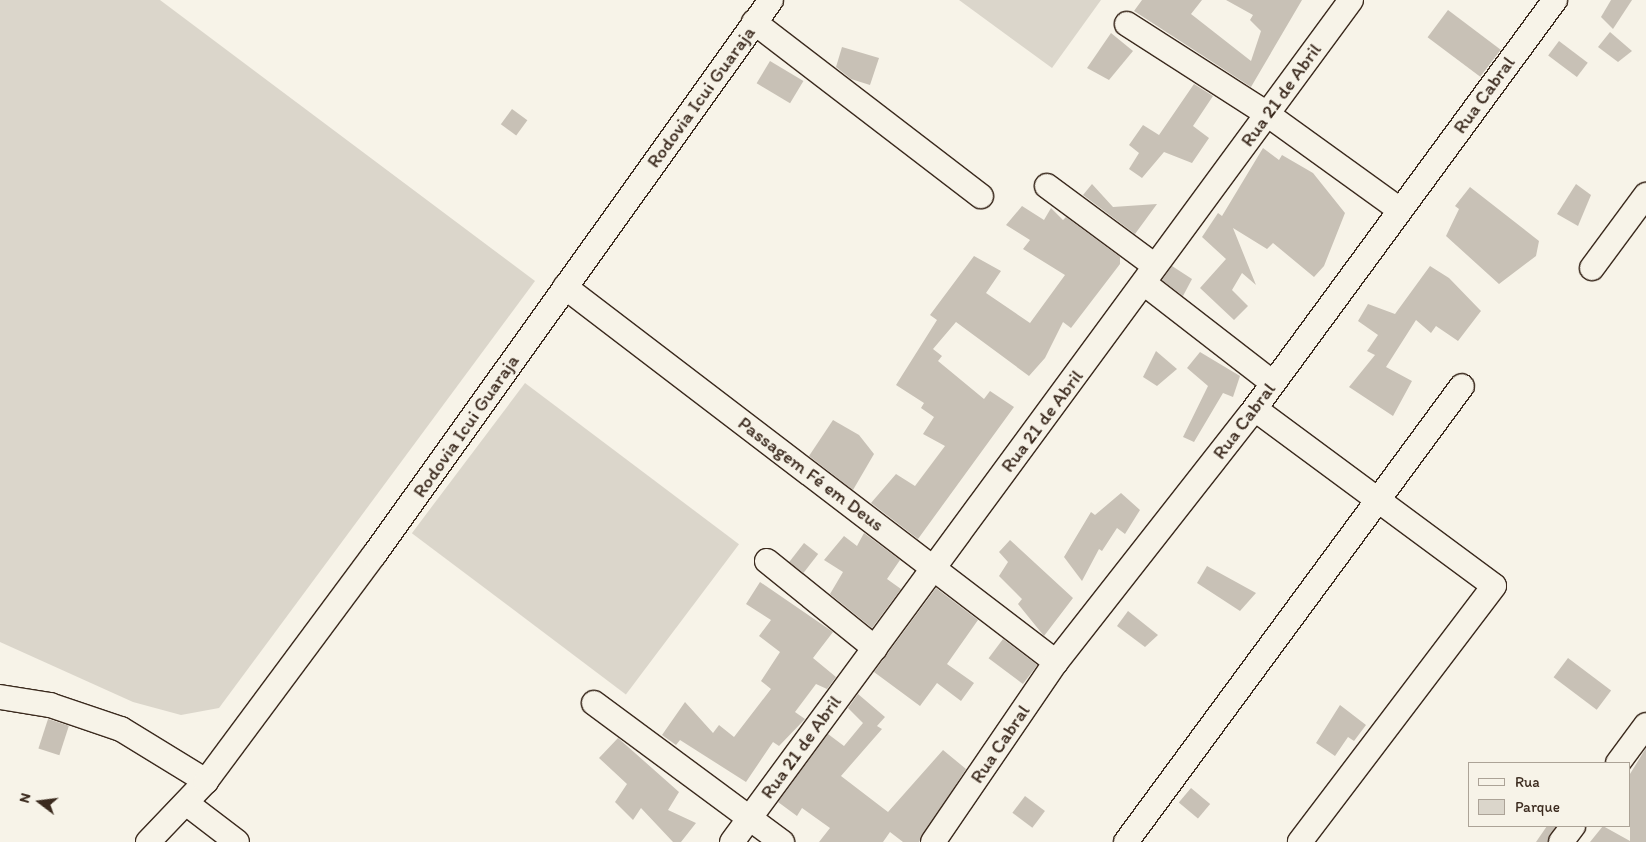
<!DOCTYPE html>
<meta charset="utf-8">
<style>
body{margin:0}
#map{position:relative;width:1646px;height:842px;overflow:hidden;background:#f7f3e8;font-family:Itim,sans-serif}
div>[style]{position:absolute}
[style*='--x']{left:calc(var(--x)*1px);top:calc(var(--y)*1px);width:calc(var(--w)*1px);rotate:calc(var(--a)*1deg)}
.green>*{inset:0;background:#dbd6cb;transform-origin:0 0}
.building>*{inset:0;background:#c8c1b6;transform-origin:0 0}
.roads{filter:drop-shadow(1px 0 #3b2a1e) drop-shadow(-1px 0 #3b2a1e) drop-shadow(0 1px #3b2a1e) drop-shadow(0 -1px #3b2a1e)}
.minor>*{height:24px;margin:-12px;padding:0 12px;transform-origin:12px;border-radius:12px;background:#f7f3e8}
span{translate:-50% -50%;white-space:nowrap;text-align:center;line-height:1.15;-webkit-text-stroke:4px #f7f3e8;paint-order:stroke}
.street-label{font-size:19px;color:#3b2a1e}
.legend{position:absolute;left:1468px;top:762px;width:162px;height:65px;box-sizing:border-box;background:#f7f3e8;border:1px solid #aca397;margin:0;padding:6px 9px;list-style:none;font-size:15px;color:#3b2a1e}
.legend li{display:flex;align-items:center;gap:10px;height:25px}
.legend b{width:25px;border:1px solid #aca397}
.north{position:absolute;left:15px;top:777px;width:50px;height:50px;-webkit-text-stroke:4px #f7f3e8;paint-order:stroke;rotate:285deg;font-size:14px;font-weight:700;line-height:20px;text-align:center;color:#3b2a1e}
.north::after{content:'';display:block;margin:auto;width:18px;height:22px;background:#3b2a1e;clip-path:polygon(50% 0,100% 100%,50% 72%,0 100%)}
</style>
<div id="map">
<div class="green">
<i style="clip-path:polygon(0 0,160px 0,535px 281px,219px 708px,181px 715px,133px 702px,0 642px)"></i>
<i style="clip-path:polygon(959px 0,1101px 0,1052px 68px)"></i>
<i style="left:525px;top:383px;width:268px;height:188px;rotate:37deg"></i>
</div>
<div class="building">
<i style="clip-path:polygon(1142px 0,1202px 0,1191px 14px,1251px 61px,1261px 31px,1250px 20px,1253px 15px,1226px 0,1302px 0,1251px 87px,1134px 11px)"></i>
<i style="clip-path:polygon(1611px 0,1632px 0,1613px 29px,1601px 17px)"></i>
<i style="left:1448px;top:10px;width:66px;height:34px;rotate:37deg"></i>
<i style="clip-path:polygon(1610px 32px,1632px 51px,1618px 62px,1598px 47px)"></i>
<i style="clip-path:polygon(1111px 33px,1133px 51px,1109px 80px,1087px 68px)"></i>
<i style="left:1559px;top:41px;width:36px;height:18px;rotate:37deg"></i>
<i style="clip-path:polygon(842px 47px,879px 58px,870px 85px,851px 79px,836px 67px)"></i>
<i style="left:770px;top:61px;width:39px;height:26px;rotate:31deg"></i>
<i style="clip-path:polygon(1194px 84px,1213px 96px,1193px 126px,1209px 138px,1192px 163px,1164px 152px,1142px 178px,1129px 169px,1139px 153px,1129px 145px,1143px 125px,1159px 135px)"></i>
<i style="left:512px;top:109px;width:19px;height:19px;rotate:36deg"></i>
<i style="clip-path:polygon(1263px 148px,1279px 160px,1282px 155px,1313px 173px,1345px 213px,1324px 266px,1314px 277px,1273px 243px,1267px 249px,1233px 228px,1256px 285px,1242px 273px,1232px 290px,1248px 306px,1234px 320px,1200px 288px,1226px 259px,1202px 237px,1218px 213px,1222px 216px)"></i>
<i style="clip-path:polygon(1092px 184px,1113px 207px,1157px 204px,1135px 234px,1083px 195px)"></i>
<i style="clip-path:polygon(1576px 184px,1591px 195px,1578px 226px,1557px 214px)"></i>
<i style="clip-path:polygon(1470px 187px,1539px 241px,1536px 256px,1499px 284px,1446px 236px,1459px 209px,1455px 206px)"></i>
<i style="clip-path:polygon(1022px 206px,1044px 220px,1051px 208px,1063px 220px,1066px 217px,1120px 257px,1120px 264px,1071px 328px,1063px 322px,1045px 358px,1029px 376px,956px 322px,933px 349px,942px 356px,938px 361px,984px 399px,990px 391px,1014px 407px,918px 539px,871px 503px,896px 474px,915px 486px,945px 446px,923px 434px,934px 417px,921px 408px,924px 403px,896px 385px,937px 320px,930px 315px,974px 256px,1001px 271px,986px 293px,1030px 323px,1065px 275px,1023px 249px,1030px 240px,1006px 225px)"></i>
<i style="clip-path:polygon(1172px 266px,1192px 279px,1183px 296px,1162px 280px)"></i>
<i style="clip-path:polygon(1430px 266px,1449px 278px,1481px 311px,1458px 341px,1436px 326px,1431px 333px,1416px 320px,1386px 367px,1412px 381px,1393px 416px,1349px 387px,1375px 355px,1367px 351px,1378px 335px,1358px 321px,1368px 304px,1395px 314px)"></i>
<i style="clip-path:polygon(1156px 351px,1177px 369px,1157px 386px,1143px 377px)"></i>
<i style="clip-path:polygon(1200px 352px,1240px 376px,1233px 397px,1223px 393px,1194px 442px,1183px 437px,1208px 386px,1187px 368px)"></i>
<i style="clip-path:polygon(833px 420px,859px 435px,874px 454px,853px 490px,809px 456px)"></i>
<i style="clip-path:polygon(1121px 493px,1140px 510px,1125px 534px,1117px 528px,1102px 551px,1099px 549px,1082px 581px,1064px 557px,1091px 512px,1095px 515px)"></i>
<i style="clip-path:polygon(864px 533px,900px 560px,887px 579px,901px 589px,872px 628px,830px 594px,843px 572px,824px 560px,844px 536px,857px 546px)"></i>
<i style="clip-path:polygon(1010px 540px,1073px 598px,1044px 636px,1018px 604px,1022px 599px,999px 576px,1008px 562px,999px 552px)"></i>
<i style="left:804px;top:543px;width:18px;height:24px;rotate:38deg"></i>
<i style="clip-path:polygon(1207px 566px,1256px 593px,1240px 611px,1197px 583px)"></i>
<i style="clip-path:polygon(760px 582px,833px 632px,813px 658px,836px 677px,827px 689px,816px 684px,795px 712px,805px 719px,779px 746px,773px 742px,746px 782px,680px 740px,676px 745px,662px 735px,685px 702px,713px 733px,719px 725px,734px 737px,771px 689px,761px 681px,780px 652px,759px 636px,771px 620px,746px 604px)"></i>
<i style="clip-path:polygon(936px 588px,978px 620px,947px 664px,974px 683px,961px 701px,937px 683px,920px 706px,874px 672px)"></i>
<i style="clip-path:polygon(1128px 611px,1158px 635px,1145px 647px,1117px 626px)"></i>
<i style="left:1003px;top:639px;width:43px;height:24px;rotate:37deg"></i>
<i style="left:1568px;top:658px;width:54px;height:24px;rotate:37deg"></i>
<i style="clip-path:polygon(858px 694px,885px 717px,877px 726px,882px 729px,841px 776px,888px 812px,943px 750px,966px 769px,919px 842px,903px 842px,890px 832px,883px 842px,819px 842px,830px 828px,802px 808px,797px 816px,778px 802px,828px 734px,844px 746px,863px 723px,848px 708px)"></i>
<i style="clip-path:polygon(1340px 705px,1366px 725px,1354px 741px,1348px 737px,1335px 756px,1316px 743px)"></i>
<i style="left:48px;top:719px;width:22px;height:31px;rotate:18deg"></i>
<i style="clip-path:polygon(618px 738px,679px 792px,668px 810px,696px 823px,681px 842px,673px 842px,641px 808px,633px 820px,615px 802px,627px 784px,599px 758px)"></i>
<i style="clip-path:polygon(1646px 748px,1646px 842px,1590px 842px,1603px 826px,1630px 841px,1630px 774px)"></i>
<i style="left:1191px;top:788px;width:25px;height:19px;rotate:40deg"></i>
<i style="left:1025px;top:796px;width:25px;height:21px;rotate:37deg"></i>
<i style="clip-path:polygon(1547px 826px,1556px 826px,1548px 842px,1536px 842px)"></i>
</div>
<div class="roads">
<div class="minor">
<i style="--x:754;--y:22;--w:286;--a:37.5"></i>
<i style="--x:1127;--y:24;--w:166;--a:32.7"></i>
<i style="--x:1267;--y:114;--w:164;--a:35.8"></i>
<i style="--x:1047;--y:186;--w:134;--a:36.5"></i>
<i style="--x:1592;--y:268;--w:91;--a:-53.5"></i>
<i style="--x:1144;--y:283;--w:163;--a:37.8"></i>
<i style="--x:565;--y:287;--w:618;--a:37.37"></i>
<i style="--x:1255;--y:409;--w:297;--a:36.5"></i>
<i style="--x:1494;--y:586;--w:321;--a:127.2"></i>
<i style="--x:767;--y:561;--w:139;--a:38.9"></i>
<i style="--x:0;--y:697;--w:51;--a:9.1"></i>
<i style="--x:50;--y:705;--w:75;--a:18.7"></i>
<i style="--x:121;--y:729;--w:100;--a:31.5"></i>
<i style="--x:594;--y:703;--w:234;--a:36.5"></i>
<i style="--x:1618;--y:763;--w:47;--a:-53.6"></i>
<i style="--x:186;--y:803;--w:64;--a:37.4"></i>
<i style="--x:148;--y:842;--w:84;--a:-46.4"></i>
<i style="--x:206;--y:781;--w:282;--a:-53.4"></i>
<i style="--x:374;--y:555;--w:682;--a:-54.42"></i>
<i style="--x:732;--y:842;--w:1045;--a:-53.68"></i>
<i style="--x:933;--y:842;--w:218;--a:-55.7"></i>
<i style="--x:1056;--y:662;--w:314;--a:-51.9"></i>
<i style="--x:1250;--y:415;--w:515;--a:-53.69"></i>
<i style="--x:1126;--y:842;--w:566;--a:-53.62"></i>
<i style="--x:1561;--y:842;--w:20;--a:-53"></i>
</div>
</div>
<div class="street-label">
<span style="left:1281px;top:95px;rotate:-54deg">Rua 21 de Abril</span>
<span style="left:1484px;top:95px;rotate:-54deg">Rua Cabral</span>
<span style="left:701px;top:97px;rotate:-54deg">Rodovia Icui Guaraja</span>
<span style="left:1042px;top:421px;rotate:-53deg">Rua 21 de Abril</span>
<span style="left:1244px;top:421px;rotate:-53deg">Rua Cabral</span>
<span style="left:466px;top:426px;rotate:-55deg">Rodovia Icui Guaraja</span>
<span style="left:811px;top:474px;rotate:37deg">Passagem Fé em Deus</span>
<span style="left:1000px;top:744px;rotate:-56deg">Rua Cabral</span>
<span style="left:801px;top:747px;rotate:-54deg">Rua 21 de Abril</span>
</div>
<ul class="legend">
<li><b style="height:6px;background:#f7f3e8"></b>Rua</li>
<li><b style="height:14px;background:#dbd6cb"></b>Parque</li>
</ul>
<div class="north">N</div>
</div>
